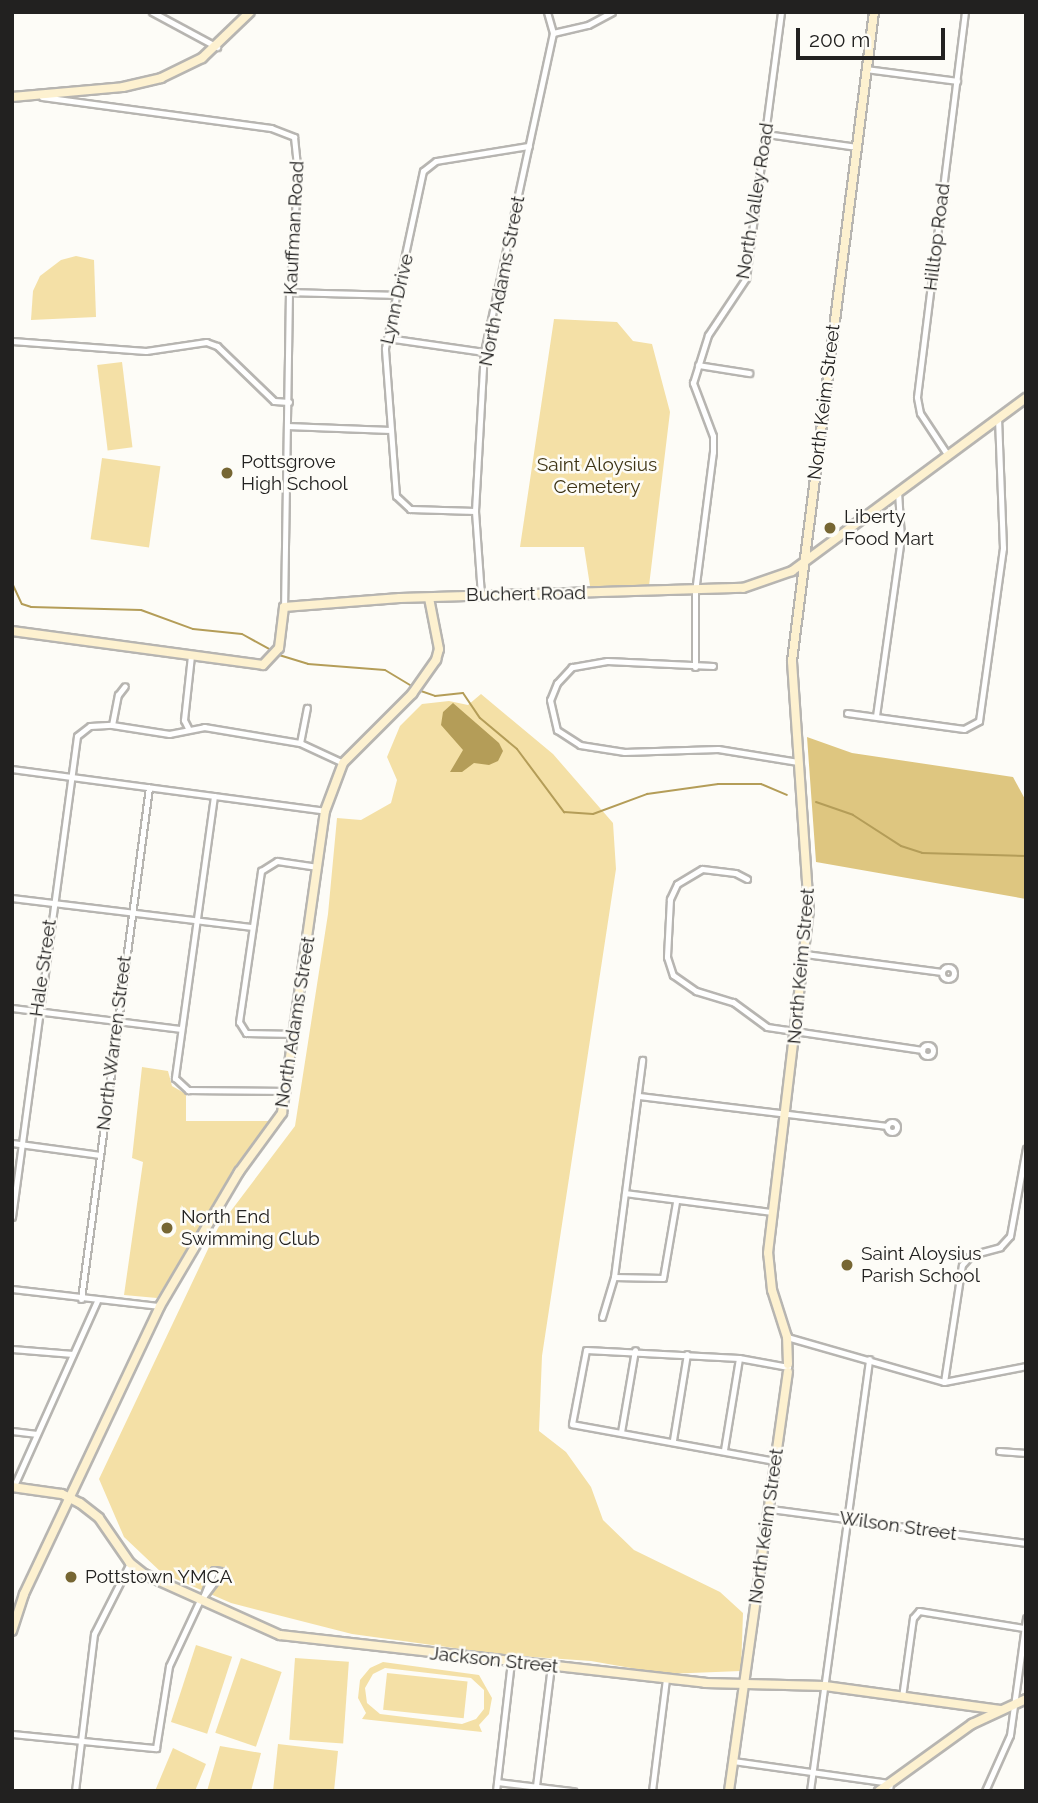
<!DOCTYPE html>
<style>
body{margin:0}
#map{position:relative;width:1038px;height:1803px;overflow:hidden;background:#fdfcf7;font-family:Raleway,sans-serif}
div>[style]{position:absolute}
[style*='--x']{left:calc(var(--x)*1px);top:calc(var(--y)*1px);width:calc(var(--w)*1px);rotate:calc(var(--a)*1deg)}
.green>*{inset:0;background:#f4e0a6;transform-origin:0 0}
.forest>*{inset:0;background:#dec680}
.water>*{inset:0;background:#b49d58}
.stream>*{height:2px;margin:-1px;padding:0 1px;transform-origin:1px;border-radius:1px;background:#b49d58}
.roads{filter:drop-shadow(2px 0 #b7b5b1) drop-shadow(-2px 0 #b7b5b1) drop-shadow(0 2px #b7b5b1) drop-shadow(0 -2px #b7b5b1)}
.street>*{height:5px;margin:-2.5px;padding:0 2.5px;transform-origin:2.5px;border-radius:2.5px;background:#fff}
.street>.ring{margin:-2.5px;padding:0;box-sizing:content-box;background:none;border:5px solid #fff;border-radius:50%}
.secondary>*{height:8px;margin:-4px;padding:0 4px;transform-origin:4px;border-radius:4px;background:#fdf1d0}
.dots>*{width:19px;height:19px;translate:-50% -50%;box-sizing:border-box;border:4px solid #fdfcf7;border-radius:50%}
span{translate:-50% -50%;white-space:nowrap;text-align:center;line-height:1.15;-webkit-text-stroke:5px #fdfcf7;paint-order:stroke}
.street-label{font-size:19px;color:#222120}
.poi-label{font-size:19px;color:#222120}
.left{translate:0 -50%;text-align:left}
.park-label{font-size:19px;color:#3e3415}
.frame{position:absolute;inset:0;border:14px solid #222120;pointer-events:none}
.scale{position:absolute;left:796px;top:28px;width:149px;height:32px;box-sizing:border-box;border:4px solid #222120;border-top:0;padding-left:9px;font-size:21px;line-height:24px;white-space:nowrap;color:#222120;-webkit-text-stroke:5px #fdfcf7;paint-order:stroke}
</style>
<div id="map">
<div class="green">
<i style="clip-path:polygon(76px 256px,94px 260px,96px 317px,31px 320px,33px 291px,40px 276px,61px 260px)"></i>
<i style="clip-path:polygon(554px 319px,617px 322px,633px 341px,652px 344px,670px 412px,649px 586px,590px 586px,584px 547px,520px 547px)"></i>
<i style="left:122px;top:362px;width:86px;height:25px;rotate:83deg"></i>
<i style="left:102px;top:458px;width:59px;height:82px;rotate:8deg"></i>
<i style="clip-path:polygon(481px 694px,553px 754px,613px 823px,616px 869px,542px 1356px,539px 1431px,566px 1452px,591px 1487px,603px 1520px,634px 1550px,720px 1592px,743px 1613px,741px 1671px,665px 1674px,591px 1661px,505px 1655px,352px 1634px,231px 1603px,162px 1573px,124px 1537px,99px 1479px,218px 1228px,295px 1126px,328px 914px,337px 818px,361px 820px,391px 803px,397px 780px,387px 757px,400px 726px,422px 704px,449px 701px,468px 705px)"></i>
<i style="clip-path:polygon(142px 1067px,168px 1071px,172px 1086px,186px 1094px,186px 1121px,273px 1121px,249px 1151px,157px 1298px,124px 1295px,143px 1162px,132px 1158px)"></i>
<i style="left:196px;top:1645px;width:38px;height:81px;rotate:18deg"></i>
<i style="left:241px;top:1658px;width:43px;height:79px;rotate:19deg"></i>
<i style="left:295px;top:1658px;width:54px;height:82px;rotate:4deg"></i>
<i style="clip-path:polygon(evenodd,383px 1662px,479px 1675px,492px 1698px,489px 1714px,479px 1725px,482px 1732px,362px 1719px,366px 1713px,358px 1698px,360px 1680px,370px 1668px,383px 1662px,385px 1668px,471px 1678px,484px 1690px,484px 1709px,476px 1719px,462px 1724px,380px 1714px,367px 1703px,365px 1688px,373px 1674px,385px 1668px)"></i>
<i style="left:387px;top:1673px;width:81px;height:37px;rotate:6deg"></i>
<i style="clip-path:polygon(278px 1744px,338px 1751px,334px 1791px,273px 1791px)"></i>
<i style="clip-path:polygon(220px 1746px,261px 1753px,251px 1791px,207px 1791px)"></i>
<i style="clip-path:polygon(173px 1748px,206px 1764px,195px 1791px,155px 1791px)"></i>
</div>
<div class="forest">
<i style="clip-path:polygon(807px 737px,852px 753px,1013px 777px,1026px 801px,1026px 899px,816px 862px)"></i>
</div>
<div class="water">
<i style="clip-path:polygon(453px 703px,499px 743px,503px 751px,498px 761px,489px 765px,474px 763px,462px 772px,450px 772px,463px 750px,441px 725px,443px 712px)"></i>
</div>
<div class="stream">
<i style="--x:12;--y:583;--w:23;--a:65"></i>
<i style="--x:22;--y:604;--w:9;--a:18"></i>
<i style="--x:31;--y:607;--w:110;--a:1.6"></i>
<i style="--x:141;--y:610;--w:55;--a:20.1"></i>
<i style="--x:193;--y:629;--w:49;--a:5.8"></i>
<i style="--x:242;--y:634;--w:33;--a:29"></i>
<i style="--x:279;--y:655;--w:30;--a:17"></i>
<i style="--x:308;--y:664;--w:77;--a:4.5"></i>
<i style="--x:385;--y:670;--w:33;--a:31"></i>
<i style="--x:418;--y:690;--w:18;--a:19"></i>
<i style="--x:435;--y:696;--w:28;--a:-6"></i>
<i style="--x:463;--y:693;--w:30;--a:56"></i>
<i style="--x:480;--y:718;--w:48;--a:40"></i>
<i style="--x:517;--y:749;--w:79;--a:53.3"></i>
<i style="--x:564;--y:812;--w:29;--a:4"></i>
<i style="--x:593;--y:814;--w:58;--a:-20.3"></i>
<i style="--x:647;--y:794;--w:72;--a:-8"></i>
<i style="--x:718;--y:784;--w:43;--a:0"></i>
<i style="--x:761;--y:784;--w:28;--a:23"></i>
<i style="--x:816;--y:802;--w:39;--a:19"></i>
<i style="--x:853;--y:815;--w:57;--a:32.9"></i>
<i style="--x:901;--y:846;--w:22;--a:18"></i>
<i style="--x:922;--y:853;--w:104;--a:1.7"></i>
</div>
<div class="roads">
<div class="street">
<i style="--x:152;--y:12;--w:74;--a:28.3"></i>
<i style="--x:547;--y:12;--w:22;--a:74"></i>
<i style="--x:866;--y:69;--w:92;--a:7.5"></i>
<i style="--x:42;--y:97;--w:231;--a:7.7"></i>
<i style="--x:271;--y:128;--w:25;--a:21"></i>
<i style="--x:294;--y:137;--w:36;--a:84"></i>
<i style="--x:298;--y:173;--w:119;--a:94.3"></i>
<i style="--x:289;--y:292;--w:315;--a:90.9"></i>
<i style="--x:766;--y:134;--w:91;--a:8.2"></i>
<i style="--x:289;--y:292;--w:108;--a:1.6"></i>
<i style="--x:387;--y:338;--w:98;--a:8.2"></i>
<i style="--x:12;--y:341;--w:134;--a:4.3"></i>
<i style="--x:146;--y:351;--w:61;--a:-8.5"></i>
<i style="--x:206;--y:342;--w:12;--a:20"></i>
<i style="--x:217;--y:346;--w:79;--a:44"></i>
<i style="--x:274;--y:401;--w:15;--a:4"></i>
<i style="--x:698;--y:365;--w:52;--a:8.9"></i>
<i style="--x:289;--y:426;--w:99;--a:2.3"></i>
<i style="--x:947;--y:454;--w:49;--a:-123.4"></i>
<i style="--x:920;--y:413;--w:16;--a:-101"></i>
<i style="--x:917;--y:397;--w:388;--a:-82.9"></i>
<i style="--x:475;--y:511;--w:65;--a:-178.2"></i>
<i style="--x:410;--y:509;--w:19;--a:-137"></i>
<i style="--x:396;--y:496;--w:148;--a:-94.3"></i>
<i style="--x:385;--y:348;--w:181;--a:-77.9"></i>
<i style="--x:423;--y:171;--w:16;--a:-38"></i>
<i style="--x:436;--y:161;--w:94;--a:-9.2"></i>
<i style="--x:481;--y:595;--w:84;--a:-94.1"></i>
<i style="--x:475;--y:511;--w:159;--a:-86.8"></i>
<i style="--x:484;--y:352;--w:326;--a:-77.8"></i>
<i style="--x:553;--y:33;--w:36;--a:-13"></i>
<i style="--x:588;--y:25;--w:27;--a:-28"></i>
<i style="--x:713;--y:666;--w:106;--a:-177.3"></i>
<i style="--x:607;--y:661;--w:36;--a:170"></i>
<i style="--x:572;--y:667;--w:22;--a:133"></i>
<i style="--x:557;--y:683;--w:18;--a:112"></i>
<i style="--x:550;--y:700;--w:31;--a:77"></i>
<i style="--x:557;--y:730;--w:27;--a:33"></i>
<i style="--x:580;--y:745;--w:45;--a:9"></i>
<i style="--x:624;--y:752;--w:94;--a:-1.8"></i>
<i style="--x:718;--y:749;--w:81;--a:9.2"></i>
<i style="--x:695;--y:667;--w:75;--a:-90"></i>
<i style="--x:695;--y:592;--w:141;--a:-82.7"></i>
<i style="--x:713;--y:452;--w:16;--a:-90"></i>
<i style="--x:713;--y:436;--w:57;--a:-110.7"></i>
<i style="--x:693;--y:383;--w:50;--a:-72.6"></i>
<i style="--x:708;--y:335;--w:69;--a:-56.3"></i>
<i style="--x:746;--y:278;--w:268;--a:-82.5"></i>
<i style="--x:847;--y:713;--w:118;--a:7.8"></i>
<i style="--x:964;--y:729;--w:17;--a:-28"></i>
<i style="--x:979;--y:721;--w:175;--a:-82.1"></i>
<i style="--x:1003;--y:548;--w:131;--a:-92.2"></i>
<i style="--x:876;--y:716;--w:180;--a:-82"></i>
<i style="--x:901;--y:538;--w:47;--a:-93.7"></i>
<i style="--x:112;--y:725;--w:31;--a:-79"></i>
<i style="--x:118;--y:695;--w:11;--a:-52"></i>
<i style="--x:188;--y:728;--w:9;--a:-117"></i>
<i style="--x:184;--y:720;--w:64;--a:-83.8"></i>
<i style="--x:300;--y:743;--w:36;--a:-79"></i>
<i style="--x:12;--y:769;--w:316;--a:7.6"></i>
<i style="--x:214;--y:796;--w:285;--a:97.9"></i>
<i style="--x:175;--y:1078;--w:18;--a:43"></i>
<i style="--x:188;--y:1090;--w:99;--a:0.6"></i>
<i style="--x:747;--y:879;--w:13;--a:-153"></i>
<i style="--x:735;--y:873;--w:33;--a:-173"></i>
<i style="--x:702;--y:869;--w:29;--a:149"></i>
<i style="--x:677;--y:884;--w:17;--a:115"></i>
<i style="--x:670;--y:899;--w:58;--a:93"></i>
<i style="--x:667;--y:957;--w:19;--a:72"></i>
<i style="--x:673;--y:975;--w:28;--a:35"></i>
<i style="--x:696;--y:991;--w:39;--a:17"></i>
<i style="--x:733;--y:1002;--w:42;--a:36.3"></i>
<i style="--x:767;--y:1027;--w:157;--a:8.4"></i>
<i style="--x:12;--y:898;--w:242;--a:6.9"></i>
<i style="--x:805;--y:954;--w:138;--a:7.5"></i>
<i class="ring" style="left:942px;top:967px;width:7px;height:7px"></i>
<i style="--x:12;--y:1008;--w:169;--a:7.1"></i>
<i style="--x:295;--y:1034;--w:49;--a:-178.8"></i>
<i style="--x:246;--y:1033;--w:13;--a:-122"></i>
<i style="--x:239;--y:1022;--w:153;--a:-81.7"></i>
<i style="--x:261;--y:871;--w:19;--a:-32"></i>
<i style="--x:277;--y:861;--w:41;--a:8.3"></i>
<i class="ring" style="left:922.5px;top:1045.5px;width:6px;height:6px"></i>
<i style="--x:639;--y:1096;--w:250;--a:6.9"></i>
<i class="ring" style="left:887px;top:1122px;width:5px;height:5px"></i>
<i style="--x:12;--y:1143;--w:89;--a:7.8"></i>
<i style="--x:625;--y:1193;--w:148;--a:7.4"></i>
<i style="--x:12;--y:1217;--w:485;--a:-82.3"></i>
<i style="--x:77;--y:736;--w:16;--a:-38"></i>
<i style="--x:90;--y:726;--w:22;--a:-3"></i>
<i style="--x:112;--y:725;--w:58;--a:9"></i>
<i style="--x:169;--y:734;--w:36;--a:-11"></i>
<i style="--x:204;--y:727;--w:97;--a:9.5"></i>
<i style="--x:300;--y:743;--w:47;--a:24.9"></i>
<i style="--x:614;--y:1277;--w:49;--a:1.2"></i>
<i style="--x:663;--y:1278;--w:77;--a:-80.3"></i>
<i style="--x:12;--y:1289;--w:149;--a:6.6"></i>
<i style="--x:81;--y:1299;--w:516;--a:-82.43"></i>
<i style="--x:602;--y:1317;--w:42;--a:-73.3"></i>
<i style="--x:614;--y:1277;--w:219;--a:-82.6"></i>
<i style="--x:787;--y:1337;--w:163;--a:16"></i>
<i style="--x:944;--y:1382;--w:84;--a:-11"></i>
<i style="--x:12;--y:1349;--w:61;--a:4.7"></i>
<i style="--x:944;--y:1382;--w:118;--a:-81.3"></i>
<i style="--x:962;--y:1265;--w:13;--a:-48"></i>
<i style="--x:971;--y:1255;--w:30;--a:-15"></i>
<i style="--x:1000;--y:1247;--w:15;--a:-48"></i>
<i style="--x:1010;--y:1236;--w:89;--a:-79.7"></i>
<i style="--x:12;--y:1431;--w:23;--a:7"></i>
<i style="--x:621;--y:1432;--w:83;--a:-80.3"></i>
<i style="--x:673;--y:1440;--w:87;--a:-80.8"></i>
<i style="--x:724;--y:1450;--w:93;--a:-80.7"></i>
<i style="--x:999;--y:1451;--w:27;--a:4"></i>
<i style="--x:775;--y:1461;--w:206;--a:-169.7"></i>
<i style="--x:572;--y:1424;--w:75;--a:-79.3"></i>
<i style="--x:586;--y:1350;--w:153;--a:3"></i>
<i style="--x:739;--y:1358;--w:50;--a:10.4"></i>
<i style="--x:13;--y:1488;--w:205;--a:-65.8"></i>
<i style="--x:771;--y:1509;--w:257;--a:7.6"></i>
<i style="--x:902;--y:1697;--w:80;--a:-82.1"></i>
<i style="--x:913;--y:1618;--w:9;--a:-49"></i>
<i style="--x:919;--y:1611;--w:106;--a:9.2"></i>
<i style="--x:12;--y:1734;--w:145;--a:5.6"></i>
<i style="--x:156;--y:1748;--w:83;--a:-81"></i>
<i style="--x:169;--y:1666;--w:71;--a:-64.9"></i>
<i style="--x:199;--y:1602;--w:6;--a:-51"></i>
<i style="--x:203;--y:1597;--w:26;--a:-53"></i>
<i style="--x:219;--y:1576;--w:5;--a:-68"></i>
<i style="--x:221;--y:1571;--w:7;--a:-172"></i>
<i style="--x:214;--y:1570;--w:29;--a:112"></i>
<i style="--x:733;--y:1761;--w:159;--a:8"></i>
<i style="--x:890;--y:1783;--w:8;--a:97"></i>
<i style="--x:497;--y:1782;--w:77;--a:6.8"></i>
<i style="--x:536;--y:1786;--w:121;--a:-82.9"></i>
<i style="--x:75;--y:1791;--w:158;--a:-83.1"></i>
<i style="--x:94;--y:1634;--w:80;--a:-63.1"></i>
<i style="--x:496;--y:1791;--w:130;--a:-83.4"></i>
<i style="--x:652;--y:1791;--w:113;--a:-82.9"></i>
<i style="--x:810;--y:1791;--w:436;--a:-82.2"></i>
<i style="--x:985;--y:1791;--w:61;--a:-65.9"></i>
<i style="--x:1010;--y:1735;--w:118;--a:-82.2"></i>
</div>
<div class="secondary">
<i style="--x:12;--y:97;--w:111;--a:-5.1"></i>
<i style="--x:123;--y:87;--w:39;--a:-13"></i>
<i style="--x:161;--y:78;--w:46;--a:-26"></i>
<i style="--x:202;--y:58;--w:66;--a:-43.8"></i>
<i style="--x:12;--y:631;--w:253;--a:7.7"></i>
<i style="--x:263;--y:665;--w:23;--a:-47"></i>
<i style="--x:279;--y:648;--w:41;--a:-83"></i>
<i style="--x:284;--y:607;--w:116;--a:-4.4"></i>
<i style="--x:400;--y:598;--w:343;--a:-1.7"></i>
<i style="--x:743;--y:588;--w:52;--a:-19.1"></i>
<i style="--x:792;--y:571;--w:291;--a:-36.5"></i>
<i style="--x:788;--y:1364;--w:27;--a:-92"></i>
<i style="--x:787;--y:1337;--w:49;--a:-107.7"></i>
<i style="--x:772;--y:1290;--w:37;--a:-96"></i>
<i style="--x:768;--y:1253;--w:344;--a:-83.2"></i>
<i style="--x:809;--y:911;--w:251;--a:-93.9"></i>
<i style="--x:792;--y:661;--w:654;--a:-82.8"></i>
<i style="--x:12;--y:1487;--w:50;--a:8"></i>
<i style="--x:62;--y:1494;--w:20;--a:27"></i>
<i style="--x:80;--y:1503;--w:24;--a:38"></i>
<i style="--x:99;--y:1518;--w:55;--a:55.4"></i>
<i style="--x:130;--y:1563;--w:18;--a:38"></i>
<i style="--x:144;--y:1574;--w:149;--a:24.2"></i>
<i style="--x:280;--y:1635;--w:428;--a:6.4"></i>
<i style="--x:705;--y:1683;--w:120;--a:1.4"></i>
<i style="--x:825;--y:1686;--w:177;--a:7.8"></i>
<i style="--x:12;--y:1631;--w:39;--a:-72"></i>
<i style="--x:24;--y:1594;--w:318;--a:-64.7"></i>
<i style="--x:160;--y:1306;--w:156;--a:-59.5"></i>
<i style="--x:239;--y:1172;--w:73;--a:-53.9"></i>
<i style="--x:282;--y:1113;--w:305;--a:-81.9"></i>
<i style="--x:325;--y:811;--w:51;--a:-69.4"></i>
<i style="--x:343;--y:763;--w:98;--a:-45"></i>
<i style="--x:412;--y:694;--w:42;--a:-54.8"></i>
<i style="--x:436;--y:660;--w:11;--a:-75"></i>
<i style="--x:439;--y:649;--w:52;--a:-101.1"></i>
<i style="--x:729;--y:1791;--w:423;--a:-82"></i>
<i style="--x:879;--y:1791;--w:115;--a:-35.8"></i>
<i style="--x:972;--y:1724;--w:60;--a:-24.8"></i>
</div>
</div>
<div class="dots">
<i style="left:227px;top:473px;background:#766633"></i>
<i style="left:830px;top:528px;background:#766633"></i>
<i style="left:167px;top:1228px;background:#766633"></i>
<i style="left:847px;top:1265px;background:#766633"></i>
<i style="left:71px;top:1577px;background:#766633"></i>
</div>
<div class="street-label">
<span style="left:755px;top:201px;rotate:-81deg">North Valley Road</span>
<span style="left:294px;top:228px;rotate:-87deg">Kauffman Road</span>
<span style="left:937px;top:237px;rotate:-83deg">Hilltop Road</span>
<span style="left:502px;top:281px;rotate:-79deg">North Adams Street</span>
<span style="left:397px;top:299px;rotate:-77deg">Lynn Drive</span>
<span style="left:824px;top:402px;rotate:-83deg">North Keim Street</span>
<span style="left:526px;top:594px;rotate:-1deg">Buchert Road</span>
<span style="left:801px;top:966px;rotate:-85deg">North Keim Street</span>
<span style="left:43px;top:968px;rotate:-82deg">Hale Street</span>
<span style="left:295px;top:1022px;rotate:-81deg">North Adams Street</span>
<span style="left:114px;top:1043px;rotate:-83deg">North Warren Street</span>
<span style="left:766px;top:1526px;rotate:-82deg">North Keim Street</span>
<span style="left:898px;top:1526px;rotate:8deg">Wilson Street</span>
<span style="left:494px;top:1660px;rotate:6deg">Jackson Street</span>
</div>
<div class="poi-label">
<span class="left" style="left:241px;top:473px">Pottsgrove<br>High School</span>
<span class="left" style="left:844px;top:528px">Liberty<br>Food Mart</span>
<span class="left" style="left:181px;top:1228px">North End<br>Swimming Club</span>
<span class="left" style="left:861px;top:1265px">Saint Aloysius<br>Parish School</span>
<span class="left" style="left:85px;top:1577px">Pottstown YMCA</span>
</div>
<div class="park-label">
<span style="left:597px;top:476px">Saint Aloysius<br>Cemetery</span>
</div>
<div class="frame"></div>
<div class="scale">200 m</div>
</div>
